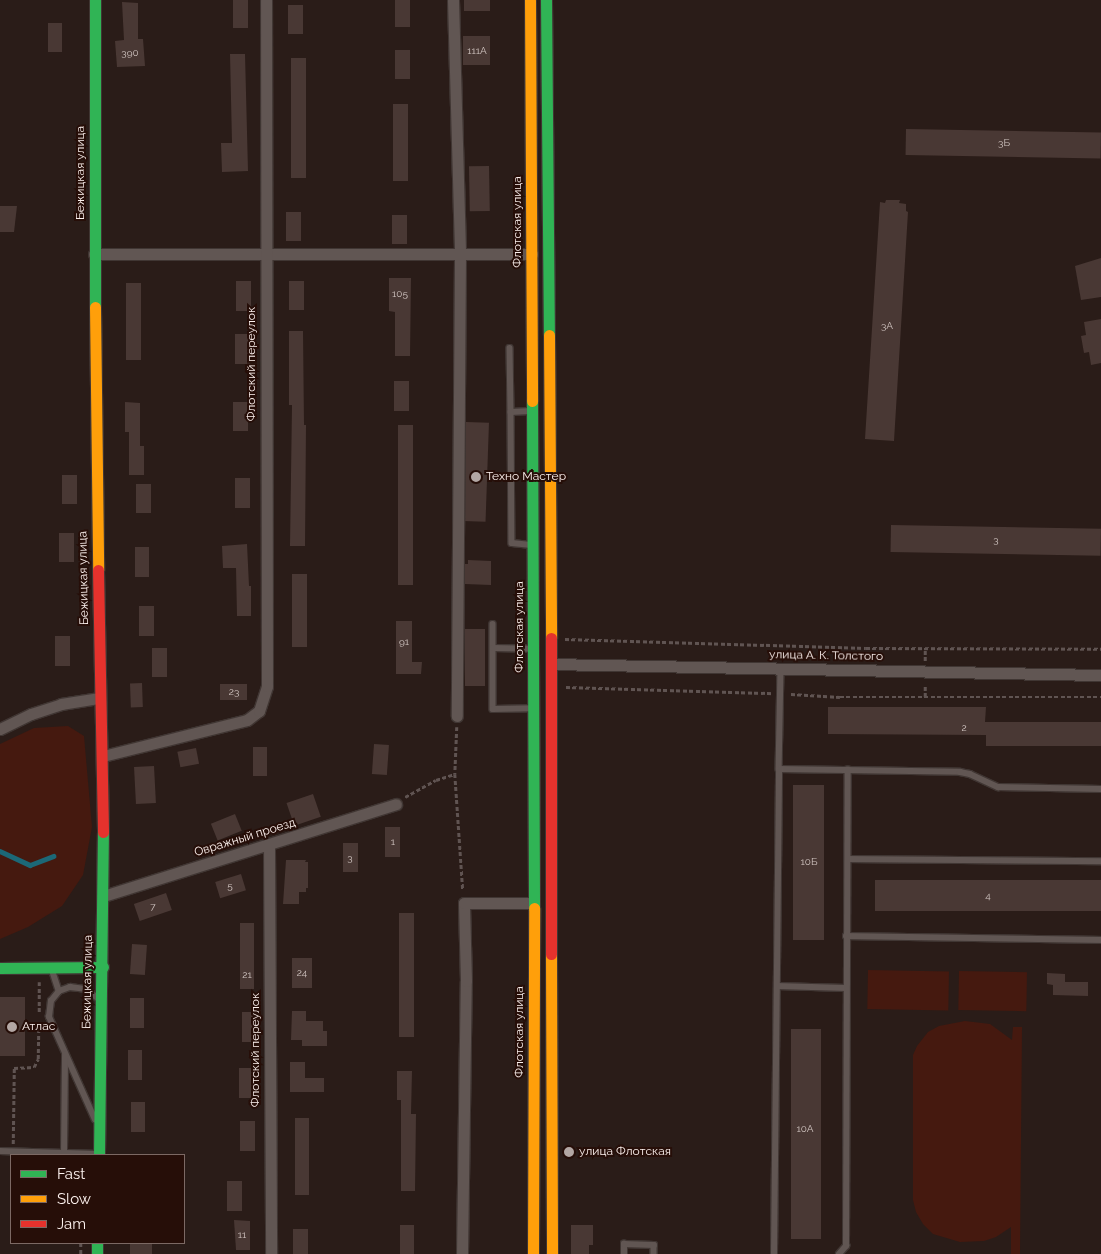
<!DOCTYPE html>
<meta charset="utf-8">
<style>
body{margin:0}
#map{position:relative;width:1101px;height:1254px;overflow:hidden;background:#2a1c18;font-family:Raleway,sans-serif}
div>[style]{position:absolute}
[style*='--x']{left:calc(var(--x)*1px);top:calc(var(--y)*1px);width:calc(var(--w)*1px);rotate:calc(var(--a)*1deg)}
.green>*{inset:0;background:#45190f;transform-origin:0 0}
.stream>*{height:4.5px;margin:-2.25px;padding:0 2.25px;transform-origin:2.25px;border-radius:2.25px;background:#1c6877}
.building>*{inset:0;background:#493834;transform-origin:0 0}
.path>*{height:2.5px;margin-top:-1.25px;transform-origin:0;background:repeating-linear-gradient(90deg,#605452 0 4px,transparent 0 6.5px)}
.roads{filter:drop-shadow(1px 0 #403633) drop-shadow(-1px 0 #403633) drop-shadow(0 1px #403633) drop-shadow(0 -1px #403633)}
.lane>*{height:5.5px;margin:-2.75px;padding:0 2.75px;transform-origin:2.75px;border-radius:2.75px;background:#615653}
.street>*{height:11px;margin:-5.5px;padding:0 5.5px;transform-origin:5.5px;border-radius:5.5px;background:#615653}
.fast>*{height:11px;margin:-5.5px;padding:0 5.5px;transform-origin:5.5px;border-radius:5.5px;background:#30b455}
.slow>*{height:11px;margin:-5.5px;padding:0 5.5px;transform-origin:5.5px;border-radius:5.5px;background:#ff9f0a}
.jam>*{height:11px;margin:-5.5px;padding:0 5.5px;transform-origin:5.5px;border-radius:5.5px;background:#e5322d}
.dots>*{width:14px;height:14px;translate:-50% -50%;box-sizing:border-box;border:2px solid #260e08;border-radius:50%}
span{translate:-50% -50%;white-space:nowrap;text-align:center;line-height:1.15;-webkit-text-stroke:4px #260e08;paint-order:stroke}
.number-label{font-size:10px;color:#d0c4c0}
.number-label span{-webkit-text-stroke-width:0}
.street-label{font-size:12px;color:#fdf2ef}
.poi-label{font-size:12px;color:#fdf2ef}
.left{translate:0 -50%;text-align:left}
.legend{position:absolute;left:10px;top:1154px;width:175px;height:90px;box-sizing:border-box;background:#260e08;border:1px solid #7c6964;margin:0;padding:6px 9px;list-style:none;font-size:15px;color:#fdf2ef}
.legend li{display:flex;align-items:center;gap:10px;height:25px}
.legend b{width:25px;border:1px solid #7c6964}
</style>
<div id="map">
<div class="green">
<i style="clip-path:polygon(68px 726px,84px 736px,92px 827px,83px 875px,62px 906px,28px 927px,0 939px,0 744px,34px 728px)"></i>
<i style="left:868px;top:970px;width:81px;height:39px;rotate:1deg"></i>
<i style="left:959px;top:971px;width:68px;height:39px;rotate:1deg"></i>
<i style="clip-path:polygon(965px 1021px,990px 1024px,1012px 1040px,1013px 1027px,1022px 1027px,1020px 1254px,1011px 1254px,1011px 1227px,996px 1237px,984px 1241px,960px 1242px,933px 1234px,923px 1224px,916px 1212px,913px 1200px,913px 1055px,917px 1046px,928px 1032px,939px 1026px)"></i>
</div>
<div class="stream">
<i style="--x:0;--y:851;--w:33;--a:25"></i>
<i style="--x:30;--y:865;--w:25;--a:-21"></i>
</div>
<div class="building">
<i style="left:233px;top:0;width:15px;height:28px"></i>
<i style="left:395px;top:0;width:15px;height:27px"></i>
<i style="left:464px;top:0;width:26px;height:11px"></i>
<i style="clip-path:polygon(122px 2px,138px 3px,138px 39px,143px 39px,145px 66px,117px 67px,115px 41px,124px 40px)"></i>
<i style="left:288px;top:5px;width:15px;height:29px"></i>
<i style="left:48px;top:23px;width:14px;height:29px"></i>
<i style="left:463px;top:36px;width:27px;height:29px"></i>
<i style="left:395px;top:50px;width:15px;height:29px"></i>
<i style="clip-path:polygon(230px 54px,245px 54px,248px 171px,222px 172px,221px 143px,232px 143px)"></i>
<i style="left:291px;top:58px;width:15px;height:120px"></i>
<i style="left:393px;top:104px;width:15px;height:77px"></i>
<i style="left:906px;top:129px;width:195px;height:26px;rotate:1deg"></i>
<i style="left:489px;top:166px;width:45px;height:20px;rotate:89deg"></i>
<i style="clip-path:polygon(886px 200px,900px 200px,899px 203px,906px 204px,906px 211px,908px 212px,894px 441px,865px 439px,880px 202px,885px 203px)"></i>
<i style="clip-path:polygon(0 206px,17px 206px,14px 232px,0 232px)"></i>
<i style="left:286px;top:212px;width:15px;height:29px"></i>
<i style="left:392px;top:215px;width:15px;height:29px"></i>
<i style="clip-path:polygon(1101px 258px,1101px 297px,1081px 300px,1075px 266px)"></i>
<i style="clip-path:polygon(389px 278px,411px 278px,410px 356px,395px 356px,395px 312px,389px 311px)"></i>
<i style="left:236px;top:281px;width:15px;height:30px"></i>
<i style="left:289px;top:281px;width:15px;height:29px"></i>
<i style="left:126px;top:283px;width:15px;height:77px"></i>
<i style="clip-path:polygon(1101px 319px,1101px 363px,1091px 365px,1089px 352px,1084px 353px,1081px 336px,1086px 335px,1084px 322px)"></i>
<i style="clip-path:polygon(289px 331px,303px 331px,304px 425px,306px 425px,305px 546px,290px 546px,292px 405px,289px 405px)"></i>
<i style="left:235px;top:334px;width:15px;height:30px"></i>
<i style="left:394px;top:381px;width:15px;height:30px"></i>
<i style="clip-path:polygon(125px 402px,140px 403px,140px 446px,144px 446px,144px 475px,129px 475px,129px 432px,125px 432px)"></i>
<i style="left:233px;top:402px;width:15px;height:29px"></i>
<i style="left:466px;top:422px;width:23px;height:99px;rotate:2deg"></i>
<i style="left:398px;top:425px;width:15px;height:160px"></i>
<i style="left:62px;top:475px;width:15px;height:29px"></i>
<i style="left:235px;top:478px;width:15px;height:30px"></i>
<i style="left:136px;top:484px;width:15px;height:29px"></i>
<i style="left:891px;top:525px;width:210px;height:27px;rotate:1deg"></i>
<i style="left:59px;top:533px;width:15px;height:29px"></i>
<i style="clip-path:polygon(247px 544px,249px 586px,251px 586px,251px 616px,237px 616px,236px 568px,223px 568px,222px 546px)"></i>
<i style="left:135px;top:547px;width:14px;height:30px"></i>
<i style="clip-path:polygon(468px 560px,491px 561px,491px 585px,465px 584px,465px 564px,468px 564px)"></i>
<i style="left:292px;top:574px;width:15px;height:73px"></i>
<i style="left:139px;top:606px;width:15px;height:30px"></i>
<i style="clip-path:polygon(396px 621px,412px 621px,412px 662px,422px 662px,421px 674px,396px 674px)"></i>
<i style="left:465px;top:629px;width:20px;height:57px"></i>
<i style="left:55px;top:636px;width:15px;height:30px"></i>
<i style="left:152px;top:648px;width:15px;height:29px"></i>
<i style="left:142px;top:683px;width:24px;height:12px;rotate:88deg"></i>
<i style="left:220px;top:684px;width:27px;height:16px"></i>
<i style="clip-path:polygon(828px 707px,986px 707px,985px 722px,1101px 722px,1101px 746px,986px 746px,986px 735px,828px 734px)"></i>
<i style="left:374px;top:744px;width:15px;height:30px;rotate:4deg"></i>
<i style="left:253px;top:747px;width:14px;height:29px"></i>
<i style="left:196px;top:748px;width:16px;height:19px;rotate:79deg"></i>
<i style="left:154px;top:766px;width:37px;height:20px;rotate:87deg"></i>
<i style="left:793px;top:785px;width:31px;height:155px"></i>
<i style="left:313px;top:794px;width:24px;height:28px;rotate:71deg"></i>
<i style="left:235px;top:814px;width:18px;height:26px;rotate:68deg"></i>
<i style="left:385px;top:827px;width:15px;height:30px"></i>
<i style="left:343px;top:843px;width:15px;height:29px"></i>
<i style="clip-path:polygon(286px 860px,306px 860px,305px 862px,308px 862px,308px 888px,306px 888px,306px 892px,299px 892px,299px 904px,283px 904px)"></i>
<i style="left:241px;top:874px;width:17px;height:27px;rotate:73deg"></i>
<i style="left:1101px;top:880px;width:31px;height:226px;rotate:90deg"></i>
<i style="left:166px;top:893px;width:18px;height:34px;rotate:71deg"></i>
<i style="left:399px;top:913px;width:15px;height:124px"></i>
<i style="left:240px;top:923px;width:14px;height:66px"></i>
<i style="left:132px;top:944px;width:15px;height:30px;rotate:4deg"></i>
<i style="left:292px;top:958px;width:20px;height:30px"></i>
<i style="clip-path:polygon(1047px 973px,1065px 974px,1065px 982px,1088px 982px,1088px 996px,1053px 995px,1053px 985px,1047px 984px)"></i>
<i style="left:0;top:997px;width:25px;height:59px"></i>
<i style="left:130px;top:998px;width:14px;height:30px"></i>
<i style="clip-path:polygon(292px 1011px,306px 1011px,306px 1021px,323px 1021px,323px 1031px,327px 1031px,327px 1046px,302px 1046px,302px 1040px,291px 1040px)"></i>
<i style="left:242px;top:1012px;width:14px;height:30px"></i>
<i style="left:791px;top:1029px;width:30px;height:210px"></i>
<i style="left:128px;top:1050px;width:14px;height:30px"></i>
<i style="clip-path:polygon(290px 1062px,305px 1062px,305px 1078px,324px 1078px,324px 1092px,290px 1092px)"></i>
<i style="left:239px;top:1068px;width:15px;height:30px"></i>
<i style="clip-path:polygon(397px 1071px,412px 1071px,411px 1114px,416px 1114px,415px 1191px,401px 1191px,401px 1100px,397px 1100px)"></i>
<i style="left:131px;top:1102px;width:14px;height:30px"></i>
<i style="left:295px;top:1118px;width:14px;height:77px"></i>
<i style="left:240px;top:1121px;width:15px;height:30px"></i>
<i style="left:227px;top:1181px;width:15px;height:30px"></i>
<i style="clip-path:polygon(234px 1220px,250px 1221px,250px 1250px,236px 1250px)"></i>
<i style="left:400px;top:1225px;width:14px;height:29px"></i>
<i style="clip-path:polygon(571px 1225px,593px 1225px,593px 1245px,589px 1245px,589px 1254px,571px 1254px)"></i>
<i style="left:293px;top:1229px;width:15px;height:25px"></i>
<i style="left:130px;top:1243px;width:22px;height:11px"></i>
</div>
<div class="path">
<i style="--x:565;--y:639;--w:301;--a:1.7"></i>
<i style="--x:866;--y:648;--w:235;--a:0.2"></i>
<i style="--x:925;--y:661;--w:12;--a:-90"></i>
<i style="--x:566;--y:687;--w:207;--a:1.7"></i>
<i style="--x:791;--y:694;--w:49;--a:3.5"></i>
<i style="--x:840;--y:697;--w:261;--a:0"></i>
<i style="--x:925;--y:697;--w:13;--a:-90"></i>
<i style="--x:457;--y:727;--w:47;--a:92.4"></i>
<i style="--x:455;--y:774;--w:117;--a:86.1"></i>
<i style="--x:405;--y:797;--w:35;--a:-29"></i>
<i style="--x:436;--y:780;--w:20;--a:-18"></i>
<i style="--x:39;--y:1012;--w:30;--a:-90"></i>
<i style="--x:13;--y:1144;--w:76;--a:-89.2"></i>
<i style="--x:14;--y:1068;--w:20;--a:-3"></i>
<i style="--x:34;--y:1067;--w:9;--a:-63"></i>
<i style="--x:38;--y:1059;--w:39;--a:-89"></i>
<i style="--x:81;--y:1243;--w:11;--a:90"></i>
</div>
<div class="roads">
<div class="lane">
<i style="--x:510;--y:348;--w:64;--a:89.1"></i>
<i style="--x:511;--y:412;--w:19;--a:-3"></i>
<i style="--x:511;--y:412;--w:131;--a:89.6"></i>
<i style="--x:512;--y:543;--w:19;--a:6"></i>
<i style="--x:493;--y:624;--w:85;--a:90"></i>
<i style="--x:493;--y:709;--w:39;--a:-1"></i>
<i style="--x:493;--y:648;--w:39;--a:1"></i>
<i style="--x:781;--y:669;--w:100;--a:91.1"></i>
<i style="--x:779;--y:769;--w:181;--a:0.9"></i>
<i style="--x:960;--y:772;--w:10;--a:11"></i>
<i style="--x:970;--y:774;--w:31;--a:25"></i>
<i style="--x:998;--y:787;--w:103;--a:1.1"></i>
<i style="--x:848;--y:859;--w:253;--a:0.5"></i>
<i style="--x:846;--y:936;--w:255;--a:0.9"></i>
<i style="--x:52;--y:969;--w:23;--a:72"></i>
<i style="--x:777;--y:986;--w:69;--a:1.7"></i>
<i style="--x:95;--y:1120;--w:113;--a:-114.1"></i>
<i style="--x:49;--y:1017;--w:16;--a:-83"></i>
<i style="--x:51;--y:1001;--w:13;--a:-51"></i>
<i style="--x:59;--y:991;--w:12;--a:-20"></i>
<i style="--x:70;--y:987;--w:17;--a:7"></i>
<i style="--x:87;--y:989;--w:17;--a:40"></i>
<i style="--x:0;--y:1151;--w:98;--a:1.8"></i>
<i style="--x:64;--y:1153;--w:98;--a:-89.4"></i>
<i style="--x:624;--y:1254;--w:10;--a:-90"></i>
<i style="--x:624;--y:1244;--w:30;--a:2"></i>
<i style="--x:654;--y:1245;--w:9;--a:90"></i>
<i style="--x:774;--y:1254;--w:485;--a:-89.4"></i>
<i style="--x:839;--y:1254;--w:11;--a:-49"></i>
<i style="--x:846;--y:1246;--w:476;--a:-89.8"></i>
</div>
<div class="street">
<i style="--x:453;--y:0;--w:254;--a:88.4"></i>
<i style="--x:460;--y:254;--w:462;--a:90.4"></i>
<i style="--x:94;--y:254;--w:438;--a:0"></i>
<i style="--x:551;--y:664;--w:550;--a:1.15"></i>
<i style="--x:0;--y:729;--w:34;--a:-26"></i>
<i style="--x:31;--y:714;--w:32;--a:-18"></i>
<i style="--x:61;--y:704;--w:39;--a:-9"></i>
<i style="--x:103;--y:756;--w:148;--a:-14"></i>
<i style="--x:247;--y:720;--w:15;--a:-37"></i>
<i style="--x:259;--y:711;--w:26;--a:-72"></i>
<i style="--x:267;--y:686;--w:686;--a:-90.08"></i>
<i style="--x:269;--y:845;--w:409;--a:89.7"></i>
<i style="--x:103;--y:896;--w:307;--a:-17.4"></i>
<i style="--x:462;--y:1254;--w:273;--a:-89.2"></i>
<i style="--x:466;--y:981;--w:78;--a:-91.5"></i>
<i style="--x:464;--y:903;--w:69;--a:0"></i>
</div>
<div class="fast">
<i style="--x:546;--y:0;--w:335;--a:89.5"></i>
<i style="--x:95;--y:307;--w:307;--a:-90"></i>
<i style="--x:532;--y:401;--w:507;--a:89.77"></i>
<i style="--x:0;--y:968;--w:103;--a:-0.6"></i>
<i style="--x:99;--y:1155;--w:323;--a:-89.3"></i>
<i style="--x:97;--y:1243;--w:11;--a:90"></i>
</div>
<div class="slow">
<i style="--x:530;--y:0;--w:401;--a:89.7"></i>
<i style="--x:95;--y:307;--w:263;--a:89.3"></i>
<i style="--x:549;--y:335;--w:303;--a:89.6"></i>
<i style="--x:551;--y:954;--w:300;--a:89.8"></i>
<i style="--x:533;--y:1254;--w:346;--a:-89.8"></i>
</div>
<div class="jam">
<i style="--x:98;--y:570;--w:262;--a:88.9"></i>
<i style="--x:551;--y:638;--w:316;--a:90"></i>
</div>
</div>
<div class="dots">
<i style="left:476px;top:477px;background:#b3a7a4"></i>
<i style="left:12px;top:1027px;background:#b3a7a4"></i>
<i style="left:569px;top:1152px;background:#b3a7a4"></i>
</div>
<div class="number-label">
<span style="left:477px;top:51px">111А</span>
<span style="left:130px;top:53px">390</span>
<span style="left:1004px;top:143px">3Б</span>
<span style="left:400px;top:294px">105</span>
<span style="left:887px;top:326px">3А</span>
<span style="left:996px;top:540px">3</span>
<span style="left:404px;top:642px">91</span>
<span style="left:234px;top:692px">23</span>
<span style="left:964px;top:728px">2</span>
<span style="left:393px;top:842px">1</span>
<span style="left:350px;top:858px">3</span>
<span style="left:809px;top:862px">10Б</span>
<span style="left:230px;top:886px">5</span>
<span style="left:988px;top:896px">4</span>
<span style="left:153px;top:907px">7</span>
<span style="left:302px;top:973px">24</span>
<span style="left:247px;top:975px">21</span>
<span style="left:805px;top:1129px">10А</span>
<span style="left:242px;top:1235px">11</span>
</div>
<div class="street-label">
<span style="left:81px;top:173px;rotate:-90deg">Бежицкая улица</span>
<span style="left:518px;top:222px;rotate:-90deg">Флотская улица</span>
<span style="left:252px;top:364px;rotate:-90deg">Флотский переулок</span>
<span style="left:84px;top:578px;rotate:-91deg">Бежицкая улица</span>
<span style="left:520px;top:627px;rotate:-90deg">Флотская улица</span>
<span style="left:826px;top:656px;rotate:1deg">улица А. К. Толстого</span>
<span style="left:245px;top:838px;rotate:-17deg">Овражный проезд</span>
<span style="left:88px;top:982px;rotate:-89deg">Бежицкая улица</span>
<span style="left:520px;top:1032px;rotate:-90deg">Флотская улица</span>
<span style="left:256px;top:1050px;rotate:-90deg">Флотский переулок</span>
</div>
<div class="poi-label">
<span class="left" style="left:486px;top:477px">Техно Мастер</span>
<span class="left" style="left:22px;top:1027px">Атлас</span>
<span class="left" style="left:579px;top:1152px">улица Флотская</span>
</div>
<ul class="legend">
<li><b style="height:6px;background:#30b455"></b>Fast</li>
<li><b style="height:6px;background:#ff9f0a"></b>Slow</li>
<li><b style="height:6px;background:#e5322d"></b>Jam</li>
</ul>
</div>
